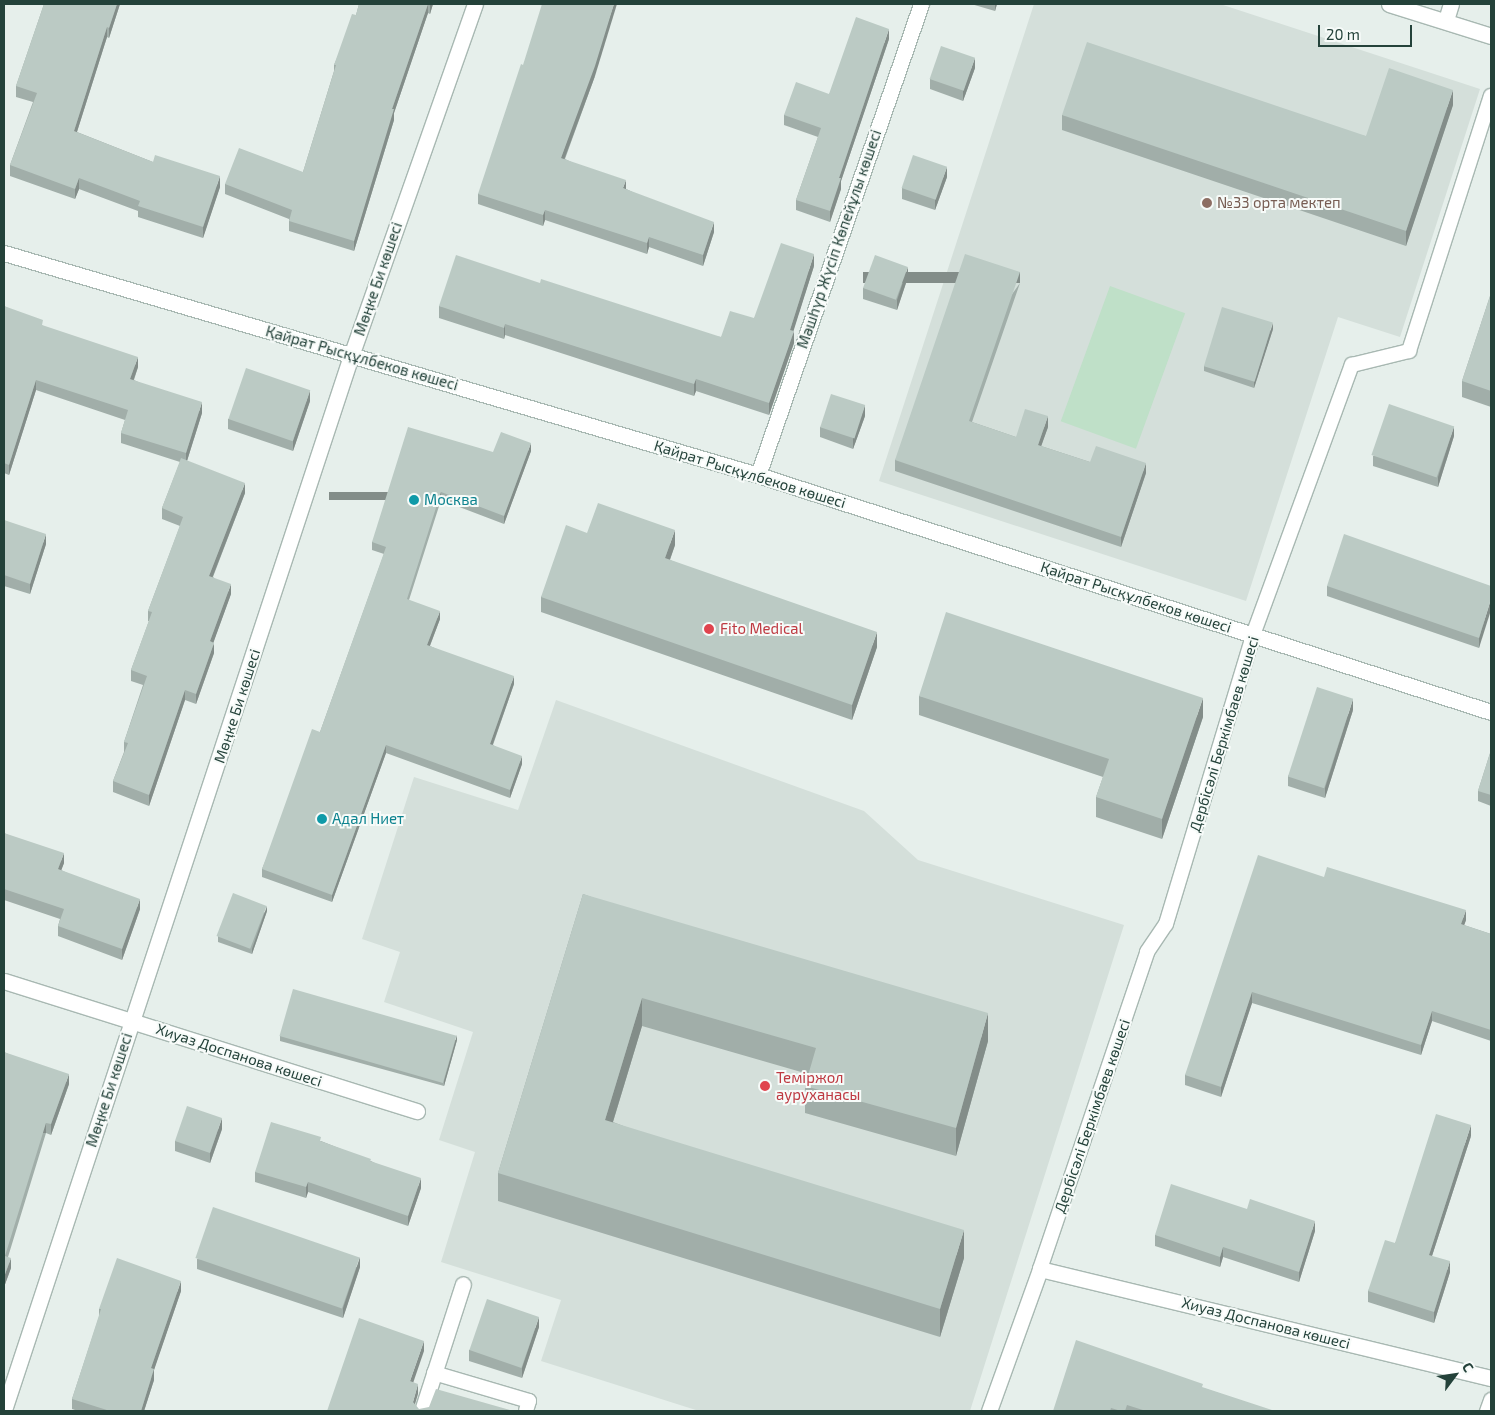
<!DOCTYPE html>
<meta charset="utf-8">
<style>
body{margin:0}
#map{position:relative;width:1495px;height:1415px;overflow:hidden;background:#e6efeb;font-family:"Exo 2",sans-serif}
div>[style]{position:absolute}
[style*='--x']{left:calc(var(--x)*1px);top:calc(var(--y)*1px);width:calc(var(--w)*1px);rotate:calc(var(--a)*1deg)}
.built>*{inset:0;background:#d4dfda}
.green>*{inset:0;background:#bfe0c8;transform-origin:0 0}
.roads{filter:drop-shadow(1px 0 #a8b8b2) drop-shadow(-1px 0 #a8b8b2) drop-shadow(0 1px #a8b8b2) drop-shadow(0 -1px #a8b8b2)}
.service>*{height:14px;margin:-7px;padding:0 7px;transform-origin:7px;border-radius:7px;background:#fff}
.minor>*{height:15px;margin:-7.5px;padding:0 7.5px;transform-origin:7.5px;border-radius:7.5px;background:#fff}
.secondary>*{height:15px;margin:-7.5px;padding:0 7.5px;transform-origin:7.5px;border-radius:7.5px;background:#fff}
.wall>*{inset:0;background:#a1aea9}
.shaded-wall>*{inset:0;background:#838d89;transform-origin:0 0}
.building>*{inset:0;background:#bbcac4;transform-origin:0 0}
.dots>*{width:14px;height:14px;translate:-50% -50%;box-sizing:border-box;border:2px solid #f7fbf9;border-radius:50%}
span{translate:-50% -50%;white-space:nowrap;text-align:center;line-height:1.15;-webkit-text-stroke:4px #f7fbf9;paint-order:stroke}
.education-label{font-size:15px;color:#785e54}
.left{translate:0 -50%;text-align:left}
.street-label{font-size:15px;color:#24423a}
.culture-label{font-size:15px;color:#0d838f}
.health-label{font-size:15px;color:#be3a42}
.frame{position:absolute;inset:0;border:5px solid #24423a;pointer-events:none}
.north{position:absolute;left:1430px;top:1350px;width:50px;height:50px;-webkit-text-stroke:4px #f7fbf9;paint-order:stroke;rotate:59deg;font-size:14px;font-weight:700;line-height:20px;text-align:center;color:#24423a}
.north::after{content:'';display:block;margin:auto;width:18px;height:22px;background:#24423a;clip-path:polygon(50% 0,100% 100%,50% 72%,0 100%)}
.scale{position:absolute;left:1318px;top:25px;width:94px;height:22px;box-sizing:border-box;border:2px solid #24423a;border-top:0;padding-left:6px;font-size:15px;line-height:18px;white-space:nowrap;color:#24423a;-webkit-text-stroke:4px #f7fbf9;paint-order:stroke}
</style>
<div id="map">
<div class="built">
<i style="clip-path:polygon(1034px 4px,1220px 4px,1480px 89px,1400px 337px,1338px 317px,1246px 601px,879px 481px)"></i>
<i style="clip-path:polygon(556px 700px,864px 811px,918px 860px,1124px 925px,970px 1411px,699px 1411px,541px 1361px,561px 1300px,441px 1262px,475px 1152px,439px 1140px,473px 1032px,384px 1002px,400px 952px,362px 939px,414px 777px,518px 810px)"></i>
</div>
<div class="green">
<i style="left:1110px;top:286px;width:80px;height:144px;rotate:20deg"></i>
</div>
<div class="roads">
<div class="service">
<i style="--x:1040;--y:1269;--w:335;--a:-71.3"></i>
<i style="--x:1147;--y:952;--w:34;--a:-56"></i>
<i style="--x:1166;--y:924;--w:302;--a:-73.2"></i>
<i style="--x:1253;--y:635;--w:288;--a:-69.9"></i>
<i style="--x:1352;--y:365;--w:59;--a:-13.8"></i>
<i style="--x:1409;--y:351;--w:268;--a:-72.2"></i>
<i style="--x:434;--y:1373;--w:99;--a:16.4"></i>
<i style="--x:529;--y:1401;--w:10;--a:107"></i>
</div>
<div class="minor">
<i style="--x:1389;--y:4;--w:107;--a:17.4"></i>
<i style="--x:1446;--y:20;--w:17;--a:-73"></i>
<i style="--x:4;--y:253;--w:786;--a:16.41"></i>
<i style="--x:758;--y:475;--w:770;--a:17.92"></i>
<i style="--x:758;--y:475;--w:498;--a:-70.9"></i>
<i style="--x:4;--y:981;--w:433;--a:17.5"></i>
<i style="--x:4;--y:1410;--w:1110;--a:-71.78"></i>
<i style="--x:351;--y:356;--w:373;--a:-70.6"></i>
<i style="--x:422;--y:1411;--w:133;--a:-72.1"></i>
<i style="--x:989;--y:1411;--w:151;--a:-70.2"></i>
<i style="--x:1040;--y:1269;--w:464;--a:13.6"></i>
</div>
<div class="secondary">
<i style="--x:1487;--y:1411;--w:12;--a:-70"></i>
</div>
</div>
<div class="wall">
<i style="clip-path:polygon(44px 4px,120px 4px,109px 38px,107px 37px,77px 132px,153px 162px,220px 187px,203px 238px,138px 217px,138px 211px,79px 189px,75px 199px,10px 176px,10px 165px,33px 102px,16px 97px,16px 86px)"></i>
<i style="clip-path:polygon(359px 4px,433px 4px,430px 14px,428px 13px,394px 113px,394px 120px,354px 251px,289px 231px,289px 219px,225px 194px,225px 184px,303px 172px,334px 71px,334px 65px,356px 15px)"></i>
<i style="clip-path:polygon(971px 4px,997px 4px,995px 11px)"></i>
<i style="clip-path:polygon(889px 39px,841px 181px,841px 189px,830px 222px,796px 210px,796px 200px,818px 137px,784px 125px,784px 115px,829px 94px)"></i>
<i style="clip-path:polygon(975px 68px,963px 101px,930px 89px,930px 79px)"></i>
<i style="clip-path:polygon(595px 76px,565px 159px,714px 232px,703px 266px,649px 247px,647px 254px,545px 220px,543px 226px,478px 204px,478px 194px)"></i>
<i style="clip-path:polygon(1453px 105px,1406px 246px,1062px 130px,1062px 115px,1366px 136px)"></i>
<i style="clip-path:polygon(947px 177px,935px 210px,902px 199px,902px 188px)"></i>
<i style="clip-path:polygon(814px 266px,793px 331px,794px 343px,769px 415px,696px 391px,694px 396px,505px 335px,504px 339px,439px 318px,439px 306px,721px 337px,754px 318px)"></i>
<i style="clip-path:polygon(908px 277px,897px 310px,863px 299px,863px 288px)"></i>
<i style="clip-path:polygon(1020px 283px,972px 422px,1016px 437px,1048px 427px,1041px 446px,1090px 462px,1146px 473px,1121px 547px,895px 471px,895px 460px)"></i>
<i style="clip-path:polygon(1491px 293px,1491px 407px,1462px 397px,1462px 381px)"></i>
<i style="clip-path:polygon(4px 306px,43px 326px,138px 367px,134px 380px,202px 413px,187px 461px,245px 493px,213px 577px,231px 594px,213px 643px,214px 653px,196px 704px,185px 700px,149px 806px,113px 792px,113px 781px,124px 752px,124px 742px,143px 685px,131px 681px,131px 670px,149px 621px,148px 621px,148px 611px,180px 526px,162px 519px,162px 508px,180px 462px,121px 443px,121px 433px,125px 420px,36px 390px,9px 475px,4px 473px)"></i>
<i style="clip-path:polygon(1273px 329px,1254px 388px,1204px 371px,1204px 366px)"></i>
<i style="clip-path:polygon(310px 401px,293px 451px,228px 429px,228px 419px)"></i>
<i style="clip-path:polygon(865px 416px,853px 449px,820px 437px,820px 427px)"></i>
<i style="clip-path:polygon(1454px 436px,1438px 487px,1373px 466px,1373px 456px)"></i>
<i style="clip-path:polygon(531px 451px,504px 524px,441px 500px,409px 600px,440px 619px,430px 646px,514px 684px,493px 745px,522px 764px,510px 798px,386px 753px,332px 902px,262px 877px,262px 869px,320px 732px,384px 554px,372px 550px,372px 542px,493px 452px)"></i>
<i style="clip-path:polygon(4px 520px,46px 544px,30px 594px,4px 586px)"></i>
<i style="clip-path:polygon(587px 533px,675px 545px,670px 560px,877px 647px,852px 720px,541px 612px,541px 597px)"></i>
<i style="clip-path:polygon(1327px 586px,1491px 586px,1479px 648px,1327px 596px)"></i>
<i style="clip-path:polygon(919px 696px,1203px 717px,1162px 839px,1096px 817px,1096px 797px,1103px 777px,919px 715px)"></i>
<i style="clip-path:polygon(1353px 710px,1325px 798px,1288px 786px,1288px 776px)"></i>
<i style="clip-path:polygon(1491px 750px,1491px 806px,1478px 801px,1478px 791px)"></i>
<i style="clip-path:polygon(4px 833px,64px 863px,61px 870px,140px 909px,122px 960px,58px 936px,58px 926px,60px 919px,4px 900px)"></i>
<i style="clip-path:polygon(1324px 877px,1466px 920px,1464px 925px,1491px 934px,1491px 1041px,1432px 1021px,1421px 1055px,1252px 1003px,1221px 1097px,1185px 1085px,1185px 1075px)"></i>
<i style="clip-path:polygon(583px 894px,988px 1041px,956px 1156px,805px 1113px,805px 1086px,808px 1074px,642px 1026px,613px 1122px,964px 1258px,940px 1337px,498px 1201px,498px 1173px)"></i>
<i style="clip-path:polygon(267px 911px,252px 954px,218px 942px,218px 936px)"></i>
<i style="clip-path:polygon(280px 1036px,457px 1040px,444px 1086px,280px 1041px)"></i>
<i style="clip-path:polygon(4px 1052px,69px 1084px,51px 1135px,46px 1133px,8px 1257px,11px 1268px,4px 1287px)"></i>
<i style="clip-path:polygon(222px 1129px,210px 1163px,175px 1151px,175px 1141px)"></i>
<i style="clip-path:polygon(1471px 1136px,1432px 1256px,1450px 1272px,1434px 1323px,1368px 1302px,1368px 1291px,1395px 1243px)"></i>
<i style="clip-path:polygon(321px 1141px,371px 1161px,421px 1188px,408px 1226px,308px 1192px,306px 1198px,255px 1182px,255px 1172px)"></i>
<i style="clip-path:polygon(1315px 1231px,1299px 1282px,1223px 1257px,1220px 1267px,1155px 1246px,1155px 1235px)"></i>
<i style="clip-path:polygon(197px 1259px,360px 1267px,343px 1318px,197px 1269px)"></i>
<i style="clip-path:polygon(181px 1291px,154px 1369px,154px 1380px,144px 1411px,78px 1411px,72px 1409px,72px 1399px,99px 1317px,99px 1309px)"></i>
<i style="clip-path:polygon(539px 1327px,522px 1378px,469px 1361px,469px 1350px)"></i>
<i style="clip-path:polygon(1203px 1388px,1272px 1411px,1053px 1411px)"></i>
</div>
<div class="shaded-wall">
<i style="clip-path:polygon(117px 4px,120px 4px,109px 38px,109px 28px)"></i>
<i style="clip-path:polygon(428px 4px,428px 13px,394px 113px,394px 120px,354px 251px,354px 241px,392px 109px)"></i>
<i style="clip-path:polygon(430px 4px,433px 4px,430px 14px)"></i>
<i style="clip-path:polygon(614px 4px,617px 4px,595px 76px,561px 168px,561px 158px)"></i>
<i style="clip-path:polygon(995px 4px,997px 4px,995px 11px)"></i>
<i style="clip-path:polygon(107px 27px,107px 37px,74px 141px,74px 131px)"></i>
<i style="clip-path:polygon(889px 29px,889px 39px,841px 181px,841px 189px,830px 222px,830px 211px,839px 178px)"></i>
<i style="clip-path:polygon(975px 58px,975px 68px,963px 101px,963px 91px)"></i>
<i style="clip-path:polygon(1453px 90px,1453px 105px,1406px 246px,1406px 231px)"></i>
<i style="clip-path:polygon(947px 167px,947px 177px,935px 210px,935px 200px)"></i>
<i style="clip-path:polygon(220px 176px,220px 187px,203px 238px,203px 227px)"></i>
<i style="clip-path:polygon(79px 178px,79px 189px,75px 199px,75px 189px)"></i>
<i style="clip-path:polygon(626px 180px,626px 190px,623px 188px)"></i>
<i style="clip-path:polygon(545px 210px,545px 220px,543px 226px,543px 215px)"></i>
<i style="clip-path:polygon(714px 222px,714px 232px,703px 266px,703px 255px)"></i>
<i style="clip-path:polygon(649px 237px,649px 247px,647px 254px,647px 243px)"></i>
<i style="clip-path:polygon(814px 254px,814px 266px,790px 342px,790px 330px)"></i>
<i style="clip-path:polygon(908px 267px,908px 277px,897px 310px,897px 300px)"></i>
<i style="left:1020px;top:272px;width:11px;height:157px;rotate:90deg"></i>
<i style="clip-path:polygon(1273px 323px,1273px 329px,1254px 388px,1254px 382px)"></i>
<i style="clip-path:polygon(505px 324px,505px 335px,504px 339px,504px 328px)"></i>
<i style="clip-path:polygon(794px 331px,794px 343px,769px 415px,769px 403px)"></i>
<i style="clip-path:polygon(138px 357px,138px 367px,130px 390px,130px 379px)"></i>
<i style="clip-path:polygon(696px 379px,696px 391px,694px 396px,694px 384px)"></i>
<i style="clip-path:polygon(36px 380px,36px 390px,9px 475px,9px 465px)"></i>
<i style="clip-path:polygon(310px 390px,310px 401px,293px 451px,293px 441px)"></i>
<i style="clip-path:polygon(202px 402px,202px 413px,186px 464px,186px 453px)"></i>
<i style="clip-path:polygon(865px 405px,865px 416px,853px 449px,853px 438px)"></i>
<i style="clip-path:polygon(1048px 416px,1048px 427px,1038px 455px,1038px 445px)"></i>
<i style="clip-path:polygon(1454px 426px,1454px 436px,1438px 487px,1438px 477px)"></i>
<i style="clip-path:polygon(531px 443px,531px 451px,504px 524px,504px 516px)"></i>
<i style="clip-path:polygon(1146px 463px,1146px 473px,1121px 547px,1121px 537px)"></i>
<i style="clip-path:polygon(245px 483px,245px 493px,209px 586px,209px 576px)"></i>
<i style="left:441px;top:492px;width:8px;height:112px;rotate:90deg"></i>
<i style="clip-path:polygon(675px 530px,675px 545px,665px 573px,665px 558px)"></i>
<i style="clip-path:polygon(46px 534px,46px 544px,30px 594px,30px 584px)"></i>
<i style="clip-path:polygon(231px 584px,231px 594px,210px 652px,210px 641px)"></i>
<i style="clip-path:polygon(1491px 599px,1491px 610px,1479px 648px,1479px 638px)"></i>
<i style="clip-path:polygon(440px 611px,440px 619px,427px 653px,427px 645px)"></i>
<i style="clip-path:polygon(877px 632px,877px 647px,852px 720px,852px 705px)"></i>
<i style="clip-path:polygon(214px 643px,214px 653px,196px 704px,196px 694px)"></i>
<i style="clip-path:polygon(514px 676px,514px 684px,490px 752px,490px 744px)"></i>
<i style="clip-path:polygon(185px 690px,185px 700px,149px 806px,149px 795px)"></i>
<i style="clip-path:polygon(1203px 698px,1203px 717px,1162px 839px,1162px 819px)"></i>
<i style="clip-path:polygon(1353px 699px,1353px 710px,1325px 798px,1325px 788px)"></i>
<i style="clip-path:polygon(386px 745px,386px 753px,332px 902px,332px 895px)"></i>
<i style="clip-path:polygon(522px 756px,522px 764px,510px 798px,510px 790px)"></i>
<i style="clip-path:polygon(64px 853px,64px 863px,58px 879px,58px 869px)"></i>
<i style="clip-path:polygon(140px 899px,140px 909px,122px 960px,122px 949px)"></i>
<i style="clip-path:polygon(267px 906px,267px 911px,252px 954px,252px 949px)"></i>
<i style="clip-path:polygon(1466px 910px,1466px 920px,1461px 934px,1461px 924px)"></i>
<i style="clip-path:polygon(1252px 992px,1252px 1003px,1221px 1097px,1221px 1087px)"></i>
<i style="clip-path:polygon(642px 998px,642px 1026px,605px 1148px,605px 1120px)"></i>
<i style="clip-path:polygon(1432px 1011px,1432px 1021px,1421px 1055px,1421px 1045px)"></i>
<i style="clip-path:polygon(988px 1013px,988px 1041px,956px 1156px,956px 1128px)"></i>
<i style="clip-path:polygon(457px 1035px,457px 1040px,444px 1086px,444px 1081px)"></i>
<i style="clip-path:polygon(69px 1074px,69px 1084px,51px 1135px,51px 1124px)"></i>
<i style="clip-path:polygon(222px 1118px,222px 1129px,210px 1163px,210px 1153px)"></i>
<i style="left:46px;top:1123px;width:10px;height:139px;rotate:90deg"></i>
<i style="clip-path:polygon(1471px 1125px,1471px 1136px,1429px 1265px,1429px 1255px)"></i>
<i style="clip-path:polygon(421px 1178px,421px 1188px,408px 1226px,408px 1216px)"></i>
<i style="clip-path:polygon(308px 1182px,308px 1192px,306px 1198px,306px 1187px)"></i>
<i style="clip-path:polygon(1315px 1221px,1315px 1231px,1299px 1282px,1299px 1272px)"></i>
<i style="clip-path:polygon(964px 1230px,964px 1258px,940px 1337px,940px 1309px)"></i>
<i style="clip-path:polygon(1223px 1247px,1223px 1257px,1220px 1267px,1220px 1257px)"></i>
<i style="clip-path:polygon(360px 1257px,360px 1267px,343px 1318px,343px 1308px)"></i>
<i style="clip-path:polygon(11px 1258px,11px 1268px,4px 1287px,4px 1277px)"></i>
<i style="clip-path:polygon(1450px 1261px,1450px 1272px,1434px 1323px,1434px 1312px)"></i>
<i style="clip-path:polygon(181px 1281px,181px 1291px,151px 1379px,151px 1368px)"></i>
<i style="clip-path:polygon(539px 1317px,539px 1327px,522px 1378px,522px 1368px)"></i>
<i style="clip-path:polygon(424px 1341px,424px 1351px,410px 1392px,410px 1381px)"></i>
<i style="clip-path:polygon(154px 1369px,154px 1380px,144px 1411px,141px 1411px)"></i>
<i style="clip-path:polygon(418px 1384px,418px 1394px,413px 1411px,413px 1402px)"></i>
</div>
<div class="building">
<i style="clip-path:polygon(44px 4px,117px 4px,109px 28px,107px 27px,74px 131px,153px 162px,155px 155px,220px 176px,203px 227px,138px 206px,140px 201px,79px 178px,75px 189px,10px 165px,37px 93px,16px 86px)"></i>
<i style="clip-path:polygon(359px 4px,428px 4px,392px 109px,394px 109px,354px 241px,289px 221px,292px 210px,225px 184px,239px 148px,303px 172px,336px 65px,334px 65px,352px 14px,356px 15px)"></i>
<i style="clip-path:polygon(542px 4px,614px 4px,595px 66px,561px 158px,626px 180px,623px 188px,714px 222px,703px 255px,649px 237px,647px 243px,545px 210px,543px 215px,478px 194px,521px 64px,523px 65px)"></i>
<i style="clip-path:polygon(856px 17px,889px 29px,839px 178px,841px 178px,830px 211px,796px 200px,821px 128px,784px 115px,796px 82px,829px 94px)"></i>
<i style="clip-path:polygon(1087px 42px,1366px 136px,1389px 68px,1453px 90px,1406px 231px,1062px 115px)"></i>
<i style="left:941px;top:46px;width:36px;height:35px;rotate:19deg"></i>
<i style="left:913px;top:155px;width:36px;height:35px;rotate:19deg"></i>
<i style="clip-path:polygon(781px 243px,814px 254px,790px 330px,794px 331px,769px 403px,696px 379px,694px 384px,505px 324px,504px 328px,439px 306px,456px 255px,540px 283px,541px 279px,721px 337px,730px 311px,754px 318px)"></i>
<i style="clip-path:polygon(965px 254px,1020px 272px,969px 421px,1016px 437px,1025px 409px,1048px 416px,1038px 445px,1090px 462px,1096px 446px,1146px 463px,1121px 537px,895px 460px)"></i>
<i style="left:875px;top:255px;width:35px;height:35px;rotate:20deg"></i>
<i style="clip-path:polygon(1491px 293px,1491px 391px,1462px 381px)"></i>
<i style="clip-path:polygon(4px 306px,43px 320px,42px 325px,138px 357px,130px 379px,202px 402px,186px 453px,121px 433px,128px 410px,36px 380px,9px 465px,4px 463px)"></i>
<i style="left:1222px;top:307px;width:53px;height:62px;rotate:17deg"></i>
<i style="left:246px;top:368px;width:68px;height:54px;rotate:19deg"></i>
<i style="left:831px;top:394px;width:36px;height:35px;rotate:18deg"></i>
<i style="left:1389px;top:404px;width:69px;height:54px;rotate:19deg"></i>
<i style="clip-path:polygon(408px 427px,493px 452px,501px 432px,531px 443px,504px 516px,441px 492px,407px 599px,440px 611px,427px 645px,514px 676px,490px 744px,522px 756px,510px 790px,386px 745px,332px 895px,262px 869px,312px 729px,320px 732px,386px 547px,372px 542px)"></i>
<i style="clip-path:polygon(181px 458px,245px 483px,209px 576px,231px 584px,210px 641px,214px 643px,196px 694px,185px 690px,149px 795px,113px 781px,128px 743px,124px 742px,147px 676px,131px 670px,152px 612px,148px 611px,183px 517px,162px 508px)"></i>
<i style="clip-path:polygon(598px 503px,675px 530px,665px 558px,877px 632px,852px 705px,541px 597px,566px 525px,587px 533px)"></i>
<i style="clip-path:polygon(4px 520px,46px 534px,30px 584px,4px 575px)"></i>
<i style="clip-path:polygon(1344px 534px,1491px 586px,1491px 599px,1479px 638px,1327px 586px)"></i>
<i style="clip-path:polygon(946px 612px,1203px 698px,1162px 819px,1096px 797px,1109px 759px,919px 696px)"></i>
<i style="left:1317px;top:687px;width:38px;height:94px;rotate:18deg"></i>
<i style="clip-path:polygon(1491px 750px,1491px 795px,1478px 791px)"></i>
<i style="clip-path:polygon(4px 833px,64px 853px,58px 869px,140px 899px,122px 949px,58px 926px,64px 909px,4px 889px)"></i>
<i style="clip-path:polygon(1258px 855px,1324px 877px,1327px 867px,1466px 910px,1461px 924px,1491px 934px,1491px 1030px,1432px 1011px,1421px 1045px,1252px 992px,1221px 1087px,1185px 1075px)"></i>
<i style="left:233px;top:893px;width:36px;height:46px;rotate:21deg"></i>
<i style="clip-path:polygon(583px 894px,988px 1013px,956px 1128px,805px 1086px,816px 1048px,642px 998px,605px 1120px,964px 1230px,940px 1309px,498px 1173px)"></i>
<i style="left:293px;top:989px;width:170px;height:49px;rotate:16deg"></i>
<i style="clip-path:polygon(4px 1052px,69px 1074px,51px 1124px,46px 1123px,5px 1256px,11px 1258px,4px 1277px)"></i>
<i style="left:187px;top:1106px;width:37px;height:37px;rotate:19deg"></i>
<i style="clip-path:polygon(1436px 1114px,1471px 1125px,1429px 1255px,1450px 1261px,1434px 1312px,1368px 1291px,1385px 1240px,1395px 1243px)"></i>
<i style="clip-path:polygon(271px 1122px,321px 1137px,320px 1141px,371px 1159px,370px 1161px,421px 1178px,408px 1216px,308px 1182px,306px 1187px,255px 1172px)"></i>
<i style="clip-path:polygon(1171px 1184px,1247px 1209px,1250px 1199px,1315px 1221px,1299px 1272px,1223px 1247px,1220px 1257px,1155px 1235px)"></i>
<i style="left:213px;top:1207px;width:155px;height:54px;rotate:19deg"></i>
<i style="clip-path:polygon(117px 1258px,181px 1281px,151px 1368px,154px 1369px,141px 1411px,110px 1411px,72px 1399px,101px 1309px,99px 1309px)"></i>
<i style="left:487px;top:1299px;width:55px;height:54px;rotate:19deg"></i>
<i style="clip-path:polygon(359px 1318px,424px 1341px,410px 1381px,418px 1384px,413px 1402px,419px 1409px,429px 1407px,436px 1389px,510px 1410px,510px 1411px,327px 1411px)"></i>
<i style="clip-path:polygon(1076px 1340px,1203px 1384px,1202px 1387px,1272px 1410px,1271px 1411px,1146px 1411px,1127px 1405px,1125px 1411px,1121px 1411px,1111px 1408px,1110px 1411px,1053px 1411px)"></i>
</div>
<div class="dots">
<i style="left:1207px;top:203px;background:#8d6e63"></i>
<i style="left:414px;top:500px;background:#0f9aa8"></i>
<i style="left:709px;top:629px;background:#e0444e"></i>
<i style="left:322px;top:819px;background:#0f9aa8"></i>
<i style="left:765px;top:1086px;background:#e0444e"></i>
</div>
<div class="education-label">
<span class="left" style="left:1217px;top:203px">№33 орта мектеп</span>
</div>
<div class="street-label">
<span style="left:839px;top:239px;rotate:-71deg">Мәшһүр Жүсіп Көпейұлы көшесі</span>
<span style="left:378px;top:279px;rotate:-71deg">Мөңке Би көшесі</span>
<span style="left:362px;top:358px;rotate:16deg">Қайрат Рысқұлбеков көшесі</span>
<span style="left:750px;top:474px;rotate:17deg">Қайрат Рысқұлбеков көшесі</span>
<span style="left:1136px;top:597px;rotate:18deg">Қайрат Рысқұлбеков көшесі</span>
<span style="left:237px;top:706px;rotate:-72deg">Мөңке Би көшесі</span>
<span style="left:1224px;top:734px;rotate:-73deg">Дербісәлі Беркімбаев көшесі</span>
<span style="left:239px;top:1055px;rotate:18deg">Хиуаз Доспанова көшесі</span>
<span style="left:109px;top:1090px;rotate:-72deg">Мөңке Би көшесі</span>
<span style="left:1092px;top:1116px;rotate:-71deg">Дербісәлі Беркімбаев көшесі</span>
<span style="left:1266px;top:1323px;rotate:14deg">Хиуаз Доспанова көшесі</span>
</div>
<div class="culture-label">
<span class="left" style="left:424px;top:500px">Москва</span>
<span class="left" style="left:332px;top:819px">Адал Ниет</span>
</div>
<div class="health-label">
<span class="left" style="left:720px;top:629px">Fito Medical</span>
<span class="left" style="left:776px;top:1086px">Теміржол<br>ауруханасы</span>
</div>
<div class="frame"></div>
<div class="north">С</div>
<div class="scale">20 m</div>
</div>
